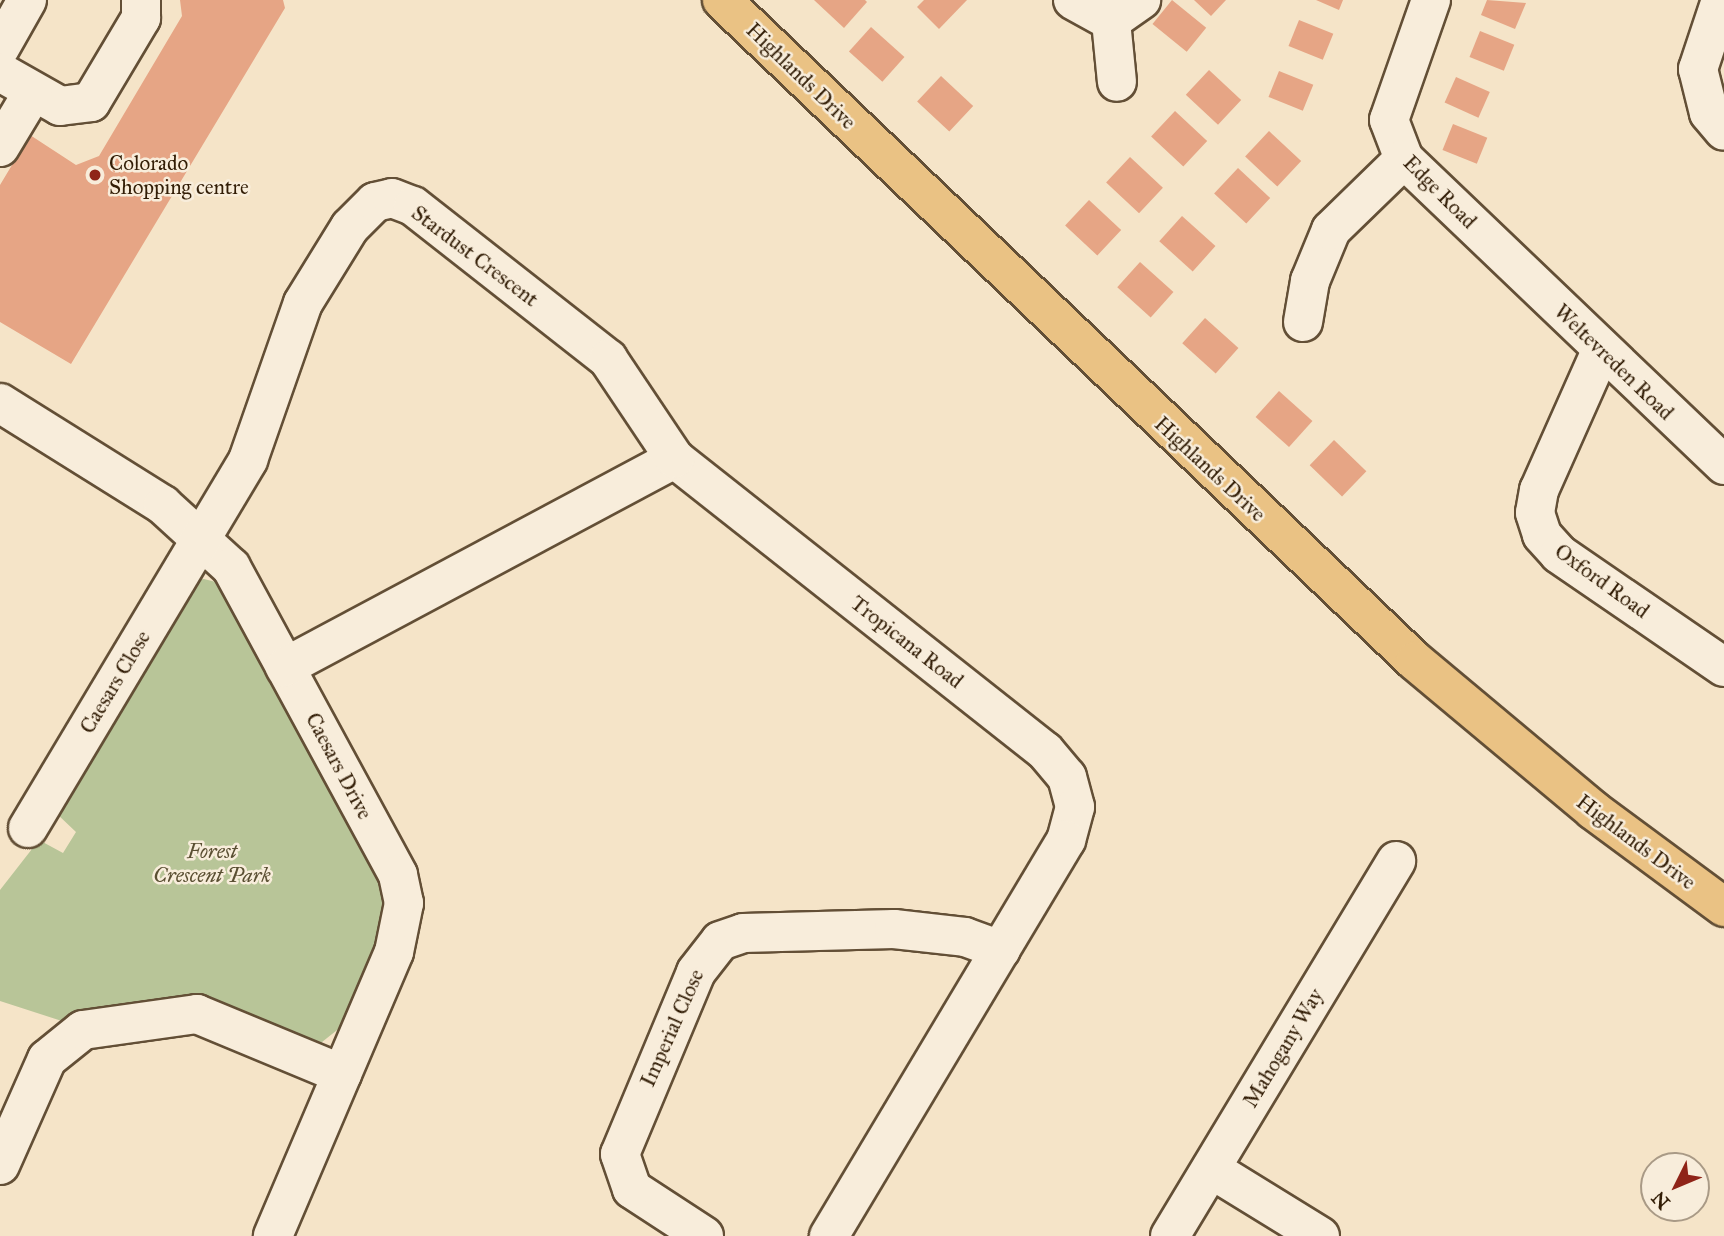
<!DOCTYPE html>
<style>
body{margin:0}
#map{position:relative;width:1724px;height:1236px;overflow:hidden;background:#f5e4c8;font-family:"IM FELL Great Primer",serif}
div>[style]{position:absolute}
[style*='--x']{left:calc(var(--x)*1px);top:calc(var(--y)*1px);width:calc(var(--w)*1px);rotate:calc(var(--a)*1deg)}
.green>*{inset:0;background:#b8c598}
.building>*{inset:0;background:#e6a585;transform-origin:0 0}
.roads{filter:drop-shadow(2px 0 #634f36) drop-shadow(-2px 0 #634f36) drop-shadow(0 2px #634f36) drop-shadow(0 -2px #634f36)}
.minor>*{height:38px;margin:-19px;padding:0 19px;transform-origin:19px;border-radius:19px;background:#f8eddb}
.major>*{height:38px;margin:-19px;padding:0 19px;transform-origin:19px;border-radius:19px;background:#eac284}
.dots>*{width:19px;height:19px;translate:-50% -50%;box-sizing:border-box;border:4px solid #f8eddb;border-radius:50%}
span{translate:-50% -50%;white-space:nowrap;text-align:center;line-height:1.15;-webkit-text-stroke:5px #f8eddb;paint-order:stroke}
.street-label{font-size:21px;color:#321d06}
.poi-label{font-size:21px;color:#321d06}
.left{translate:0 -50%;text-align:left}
.park-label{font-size:21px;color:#5a4f32;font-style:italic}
.north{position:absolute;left:1640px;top:1152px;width:70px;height:70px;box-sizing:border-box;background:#f8eddb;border:2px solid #a99a86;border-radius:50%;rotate:227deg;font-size:19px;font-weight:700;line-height:28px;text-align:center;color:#321d06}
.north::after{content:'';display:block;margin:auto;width:24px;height:32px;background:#8f2418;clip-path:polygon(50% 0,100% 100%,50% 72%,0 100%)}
</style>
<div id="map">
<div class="green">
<i style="clip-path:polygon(204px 579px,220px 583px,384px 887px,390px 916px,346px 1023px,322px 1042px,68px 1023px,0 1001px,0 890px,39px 840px,63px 853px,76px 832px,56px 813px,195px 580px)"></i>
</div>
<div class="building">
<i style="clip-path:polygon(180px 0,283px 0,285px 8px,71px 364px,0 322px,0 185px,30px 135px,76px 165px,99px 156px,182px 16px)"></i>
<i style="clip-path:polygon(814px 0,865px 0,867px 2px,844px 28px)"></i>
<i style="clip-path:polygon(924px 0,967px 0,939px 29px,917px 7px)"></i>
<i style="left:1172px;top:0;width:44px;height:31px;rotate:39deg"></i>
<i style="clip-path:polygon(1194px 0,1226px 0,1211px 16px)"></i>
<i style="clip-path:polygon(1316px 0,1343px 0,1339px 10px)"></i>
<i style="clip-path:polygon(1487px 0,1526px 3px,1515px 29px,1481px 15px)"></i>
<i style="left:1299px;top:20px;width:37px;height:28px;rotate:22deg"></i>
<i style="left:871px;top:27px;width:45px;height:33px;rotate:42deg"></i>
<i style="left:1480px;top:31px;width:37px;height:28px;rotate:22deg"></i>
<i style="left:1209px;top:70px;width:44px;height:34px;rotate:43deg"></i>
<i style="left:1279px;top:71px;width:37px;height:28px;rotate:22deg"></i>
<i style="left:941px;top:76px;width:44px;height:35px;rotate:43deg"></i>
<i style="left:1456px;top:77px;width:37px;height:28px;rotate:24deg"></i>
<i style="left:1175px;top:111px;width:44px;height:35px;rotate:43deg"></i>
<i style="left:1453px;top:124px;width:37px;height:28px;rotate:22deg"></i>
<i style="left:1269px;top:131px;width:44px;height:35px;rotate:43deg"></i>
<i style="left:1130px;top:157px;width:45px;height:35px;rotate:43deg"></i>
<i style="left:1238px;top:168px;width:44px;height:35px;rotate:43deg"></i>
<i style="left:1089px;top:200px;width:44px;height:35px;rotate:43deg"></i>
<i style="left:1182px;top:216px;width:45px;height:34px;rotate:42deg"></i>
<i style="left:1140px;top:262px;width:45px;height:34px;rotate:42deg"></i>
<i style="left:1205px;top:318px;width:45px;height:34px;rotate:42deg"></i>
<i style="left:1279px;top:391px;width:45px;height:35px;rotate:42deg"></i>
<i style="left:1334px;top:440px;width:45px;height:35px;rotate:44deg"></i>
</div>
<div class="roads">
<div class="minor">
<i style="--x:1073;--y:0;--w:43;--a:28.9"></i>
<i style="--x:1111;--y:21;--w:37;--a:-35"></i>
<i style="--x:1431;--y:0;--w:127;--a:109.3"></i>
<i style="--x:1389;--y:120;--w:42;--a:69"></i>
<i style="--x:1404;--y:159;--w:443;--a:43.7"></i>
<i style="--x:1721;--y:0;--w:73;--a:108.4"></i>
<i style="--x:1698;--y:69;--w:45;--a:76"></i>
<i style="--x:1709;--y:113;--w:23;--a:50"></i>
<i style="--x:1111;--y:21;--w:61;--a:84.4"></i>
<i style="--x:0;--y:48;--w:55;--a:-60.6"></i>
<i style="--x:0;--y:72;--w:69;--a:29.5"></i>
<i style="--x:60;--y:106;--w:31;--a:-7"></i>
<i style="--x:91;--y:102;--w:98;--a:-59.2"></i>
<i style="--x:141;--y:18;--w:18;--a:-90"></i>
<i style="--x:0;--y:147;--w:64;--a:-59"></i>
<i style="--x:1303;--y:322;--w:42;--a:-80.3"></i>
<i style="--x:1310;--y:281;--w:55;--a:-67.6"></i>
<i style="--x:1331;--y:230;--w:102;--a:-44.2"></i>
<i style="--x:1601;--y:351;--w:152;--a:114"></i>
<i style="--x:1539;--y:490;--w:23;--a:100"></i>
<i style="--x:1535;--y:513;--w:23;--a:72"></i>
<i style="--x:1542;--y:535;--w:25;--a:48"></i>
<i style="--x:1559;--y:554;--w:200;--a:34.4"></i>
<i style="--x:0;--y:403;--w:192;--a:32"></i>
<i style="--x:163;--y:505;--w:92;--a:42.4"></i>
<i style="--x:231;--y:567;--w:350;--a:61.5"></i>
<i style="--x:398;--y:875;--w:29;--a:78"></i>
<i style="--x:404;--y:903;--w:50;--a:101.5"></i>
<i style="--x:394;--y:952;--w:309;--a:113.1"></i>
<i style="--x:285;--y:667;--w:442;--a:-28.1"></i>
<i style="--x:675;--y:459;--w:471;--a:38.3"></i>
<i style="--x:1045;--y:751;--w:34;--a:50"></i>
<i style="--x:1067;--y:777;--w:31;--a:75"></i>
<i style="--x:1075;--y:807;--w:34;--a:105"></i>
<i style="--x:1066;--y:840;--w:462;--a:120.9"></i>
<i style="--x:28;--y:828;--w:429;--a:-59.1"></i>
<i style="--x:248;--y:460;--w:166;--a:-70.7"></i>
<i style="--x:303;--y:303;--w:89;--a:-58.3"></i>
<i style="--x:350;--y:227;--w:35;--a:-45"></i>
<i style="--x:375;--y:202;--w:17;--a:-13"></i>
<i style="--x:392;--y:198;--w:22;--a:21"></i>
<i style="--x:413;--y:206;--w:248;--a:38.1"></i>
<i style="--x:608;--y:359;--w:120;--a:56.2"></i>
<i style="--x:0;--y:1165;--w:116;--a:-66.1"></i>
<i style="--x:47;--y:1059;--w:46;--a:-38.9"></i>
<i style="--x:83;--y:1030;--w:115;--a:-8"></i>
<i style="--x:197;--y:1014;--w:157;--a:22.5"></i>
<i style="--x:1211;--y:1169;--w:128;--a:31.6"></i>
<i style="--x:704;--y:1236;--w:86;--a:-146.9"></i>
<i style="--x:632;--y:1189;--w:37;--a:-109"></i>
<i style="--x:620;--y:1154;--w:197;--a:-67.3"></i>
<i style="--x:696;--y:972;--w:39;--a:-52"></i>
<i style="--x:720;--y:941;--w:24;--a:-19"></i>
<i style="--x:743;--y:933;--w:151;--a:-1.5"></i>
<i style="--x:894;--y:929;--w:71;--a:6.4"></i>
<i style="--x:965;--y:937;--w:38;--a:20"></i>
<i style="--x:1170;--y:1236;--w:438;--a:-58.9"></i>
</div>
<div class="major">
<i style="--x:722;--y:0;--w:958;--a:43.65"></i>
<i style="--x:1415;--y:661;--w:232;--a:39.9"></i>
<i style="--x:1593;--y:810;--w:163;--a:36.5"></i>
</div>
</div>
<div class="dots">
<i style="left:95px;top:175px;background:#8f2418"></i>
</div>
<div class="street-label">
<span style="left:801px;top:76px;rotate:44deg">Highlands Drive</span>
<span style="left:1440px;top:192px;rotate:45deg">Edge Road</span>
<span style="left:475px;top:256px;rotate:37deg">Stardust Crescent</span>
<span style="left:1614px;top:362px;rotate:44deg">Weltevreden Road</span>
<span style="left:1210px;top:469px;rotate:43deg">Highlands Drive</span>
<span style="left:1602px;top:581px;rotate:36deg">Oxford Road</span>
<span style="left:907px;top:642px;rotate:38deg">Tropicana Road</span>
<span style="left:115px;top:682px;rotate:-59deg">Caesars Close</span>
<span style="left:339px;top:766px;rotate:62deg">Caesars Drive</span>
<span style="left:1636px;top:842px;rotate:37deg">Highlands Drive</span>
<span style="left:672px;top:1028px;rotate:-66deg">Imperial Close</span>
<span style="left:1283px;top:1048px;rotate:-59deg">Mahogany Way</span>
</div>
<div class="poi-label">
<span class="left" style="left:109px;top:175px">Colorado<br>Shopping centre</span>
</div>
<div class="park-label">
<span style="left:212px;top:863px">Forest<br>Crescent Park</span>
</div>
<div class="north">N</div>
</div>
